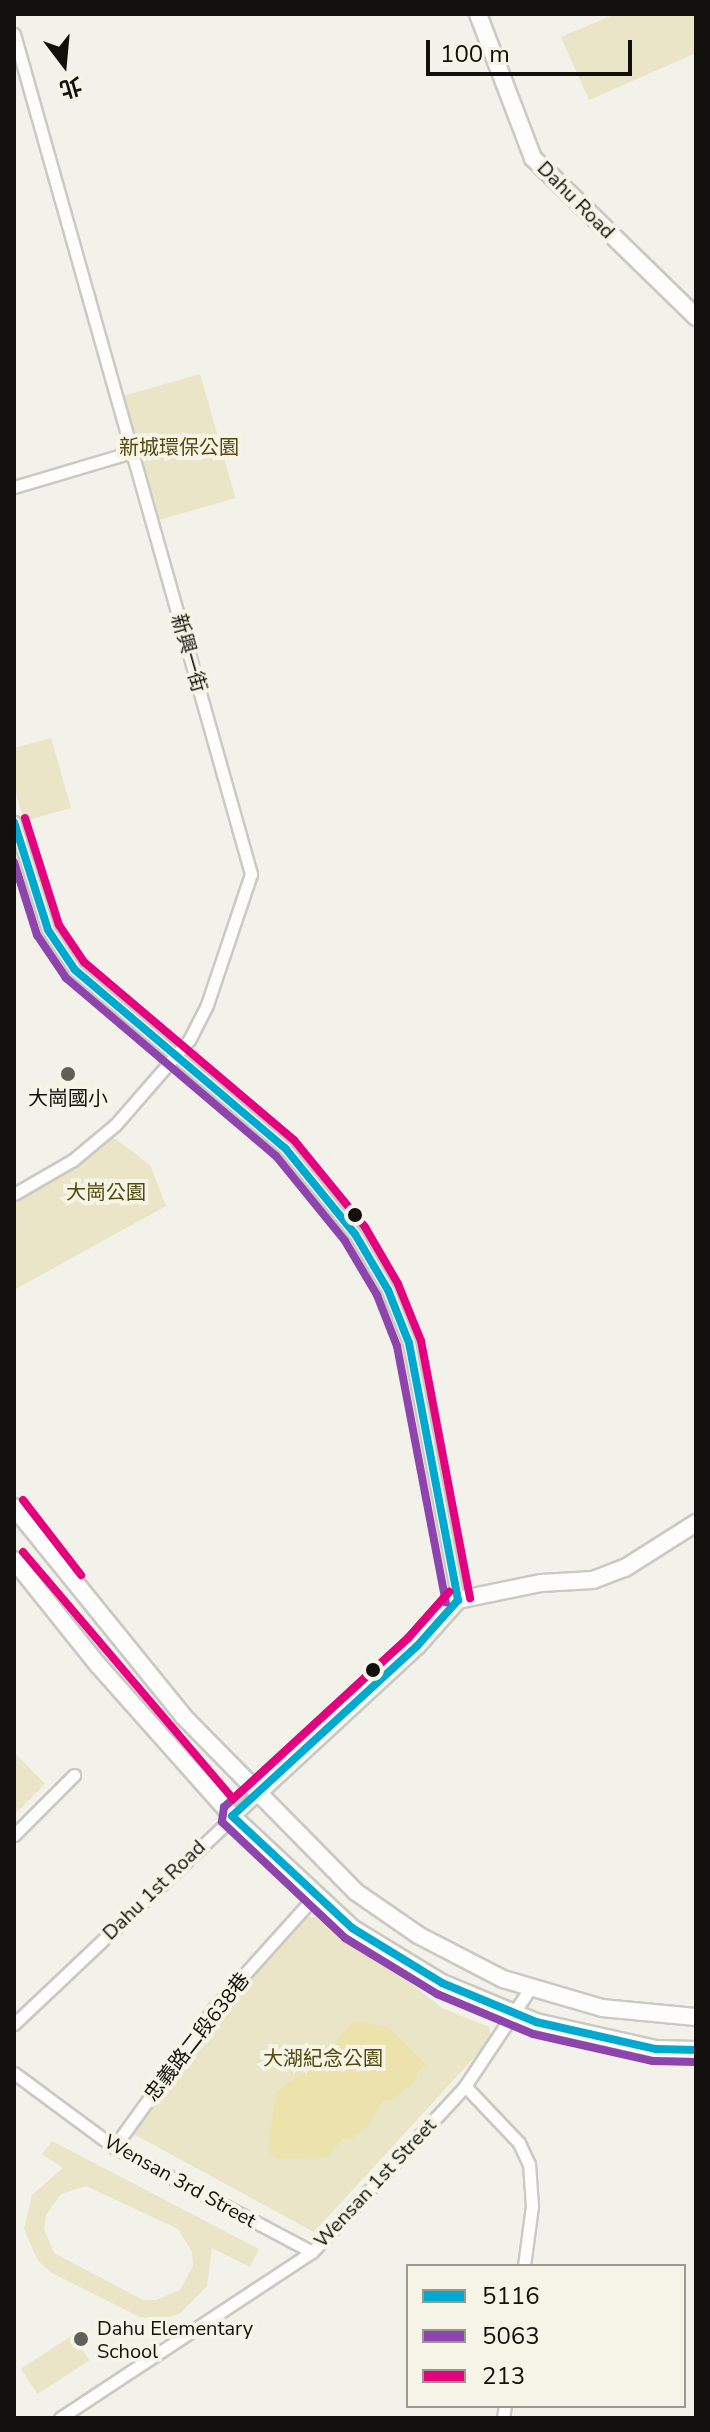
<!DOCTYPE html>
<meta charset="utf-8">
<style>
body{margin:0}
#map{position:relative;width:710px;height:2432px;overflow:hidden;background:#f2f1ea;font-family:"Nunito Sans","Noto Sans TC",sans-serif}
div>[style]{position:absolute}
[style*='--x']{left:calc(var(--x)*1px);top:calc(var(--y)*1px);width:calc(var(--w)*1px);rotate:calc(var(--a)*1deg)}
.green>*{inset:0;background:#eae5c6;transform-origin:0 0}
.water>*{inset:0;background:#ece3ac}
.roads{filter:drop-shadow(2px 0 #cac9c4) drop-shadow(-2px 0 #cac9c4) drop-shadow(0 2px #cac9c4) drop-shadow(0 -2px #cac9c4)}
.street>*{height:11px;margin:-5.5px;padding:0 5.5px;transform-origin:5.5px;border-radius:5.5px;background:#fdfdfc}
.secondary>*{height:16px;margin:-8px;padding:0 8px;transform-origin:8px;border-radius:8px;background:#fdfdfc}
.bus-1>*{height:8px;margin:-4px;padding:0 4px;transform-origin:4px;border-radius:4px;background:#00a9ce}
.bus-2>*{height:8px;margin:-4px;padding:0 4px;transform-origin:4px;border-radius:4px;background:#8e44ad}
.bus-3>*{height:8px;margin:-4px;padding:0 4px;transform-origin:4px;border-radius:4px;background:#e5007d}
.dots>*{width:22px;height:22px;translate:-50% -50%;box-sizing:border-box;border:4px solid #f6f4e6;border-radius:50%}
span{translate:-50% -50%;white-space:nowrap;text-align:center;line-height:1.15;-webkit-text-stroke:8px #f6f4e6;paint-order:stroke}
.street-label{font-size:20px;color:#11100c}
.park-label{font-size:20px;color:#51490d}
.poi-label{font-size:20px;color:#11100c}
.left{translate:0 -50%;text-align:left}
.frame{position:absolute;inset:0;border:16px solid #11100c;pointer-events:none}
.legend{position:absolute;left:406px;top:2264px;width:280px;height:144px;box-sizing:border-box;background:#f6f4e6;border:2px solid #9a998f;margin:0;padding:10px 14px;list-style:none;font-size:24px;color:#11100c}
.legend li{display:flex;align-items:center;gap:16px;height:40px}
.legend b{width:40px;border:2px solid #9a998f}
.north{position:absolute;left:24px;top:24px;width:80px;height:80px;-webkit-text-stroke:6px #f6f4e6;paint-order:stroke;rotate:164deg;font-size:22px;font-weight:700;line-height:32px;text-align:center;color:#11100c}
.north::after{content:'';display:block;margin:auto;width:28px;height:36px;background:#11100c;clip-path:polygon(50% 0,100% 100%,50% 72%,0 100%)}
.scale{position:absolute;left:426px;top:40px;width:206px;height:36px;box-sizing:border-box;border:4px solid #11100c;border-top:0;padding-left:10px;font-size:24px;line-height:28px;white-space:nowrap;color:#11100c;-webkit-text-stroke:6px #f6f4e6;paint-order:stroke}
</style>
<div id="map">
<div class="green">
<i style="clip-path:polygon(615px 14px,696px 14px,696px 53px,589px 100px,561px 37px)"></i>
<i style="left:200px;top:374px;width:129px;height:80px;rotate:74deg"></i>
<i style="clip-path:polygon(51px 738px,71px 808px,24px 821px,14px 786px,14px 748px)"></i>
<i style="clip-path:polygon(110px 1135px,150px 1165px,166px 1206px,14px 1290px,14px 1198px)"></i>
<i style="clip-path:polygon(14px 1752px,45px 1784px,14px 1815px)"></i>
<i style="clip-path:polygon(305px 1917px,315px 1917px,381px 1960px,442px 2008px,489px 2027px,492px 2038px,314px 2232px,128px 2131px,251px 1967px)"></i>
<i style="clip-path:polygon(evenodd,52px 2141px,259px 2249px,250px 2267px,212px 2248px,207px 2286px,179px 2314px,160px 2319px,140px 2317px,52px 2273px,38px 2261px,24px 2229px,32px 2195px,63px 2168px,42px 2154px,52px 2141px,86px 2186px,178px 2229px,192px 2252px,193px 2266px,180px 2290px,156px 2300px,143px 2300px,54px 2253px,44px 2229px,46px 2215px,61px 2194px,86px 2186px)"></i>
<i style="left:73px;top:2335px;width:30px;height:62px;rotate:57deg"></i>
</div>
<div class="water">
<i style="clip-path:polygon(354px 2021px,388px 2027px,426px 2065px,417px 2072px,417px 2080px,391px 2101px,383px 2100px,368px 2126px,350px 2140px,343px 2138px,328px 2157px,277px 2159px,268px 2151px,276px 2091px,308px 2070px)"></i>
</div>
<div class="roads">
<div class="street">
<i style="--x:14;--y:34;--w:873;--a:74.24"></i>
<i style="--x:251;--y:874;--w:138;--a:108.6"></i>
<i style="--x:207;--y:1005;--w:39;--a:117"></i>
<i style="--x:189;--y:1040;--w:113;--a:131"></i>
<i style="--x:115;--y:1125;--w:55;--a:140.2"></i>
<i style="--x:73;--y:1160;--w:68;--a:150"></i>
<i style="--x:14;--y:487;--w:123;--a:-16.5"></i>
<i style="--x:14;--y:822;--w:113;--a:72.5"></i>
<i style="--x:48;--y:930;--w:48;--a:56"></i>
<i style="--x:75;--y:970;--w:275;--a:40.3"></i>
<i style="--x:285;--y:1148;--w:111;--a:50.9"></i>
<i style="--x:355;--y:1234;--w:65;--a:59.5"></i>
<i style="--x:388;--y:1290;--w:57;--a:68.4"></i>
<i style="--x:409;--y:1343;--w:262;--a:79.2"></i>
<i style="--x:14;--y:1835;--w:85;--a:-45"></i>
<i style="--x:14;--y:2024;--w:336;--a:-43.4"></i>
<i style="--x:14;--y:2073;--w:124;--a:36.5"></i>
<i style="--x:114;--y:2147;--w:224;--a:27.9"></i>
<i style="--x:465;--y:2086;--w:79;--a:46.5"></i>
<i style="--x:519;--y:2143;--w:23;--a:65"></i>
<i style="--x:529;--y:2164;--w:42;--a:85.9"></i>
<i style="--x:532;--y:2206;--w:61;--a:97.6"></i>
<i style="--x:114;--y:2147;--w:174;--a:-54.1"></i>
<i style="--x:216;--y:2006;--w:149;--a:-48"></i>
<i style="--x:60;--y:2418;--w:302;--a:-33.4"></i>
<i style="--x:312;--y:2252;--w:226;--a:-47.3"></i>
<i style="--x:465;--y:2086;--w:119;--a:-56.3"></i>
<i style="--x:503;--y:2418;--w:12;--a:-81"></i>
</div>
<div class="secondary">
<i style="--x:478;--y:14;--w:154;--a:69.1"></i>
<i style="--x:533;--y:158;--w:228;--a:44.3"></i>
<i style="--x:14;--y:1507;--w:269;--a:51"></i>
<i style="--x:183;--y:1716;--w:247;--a:45.5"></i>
<i style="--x:356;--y:1892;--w:75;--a:34.7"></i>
<i style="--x:418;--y:1935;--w:96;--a:27.4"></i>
<i style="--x:503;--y:1979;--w:103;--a:16.3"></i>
<i style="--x:602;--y:2008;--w:94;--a:5.5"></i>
<i style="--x:14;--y:1560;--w:136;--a:51.3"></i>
<i style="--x:99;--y:1666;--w:200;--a:48.4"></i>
<i style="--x:232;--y:1816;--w:164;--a:43"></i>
<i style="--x:352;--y:1928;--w:105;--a:31.4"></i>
<i style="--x:442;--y:1983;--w:102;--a:22.5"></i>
<i style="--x:536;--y:2022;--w:123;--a:12.7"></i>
<i style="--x:656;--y:2049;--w:40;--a:1.4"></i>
<i style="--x:258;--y:1793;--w:217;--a:-42.8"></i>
<i style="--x:417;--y:1646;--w:62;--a:-48.3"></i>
<i style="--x:458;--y:1600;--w:85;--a:-11.6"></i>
<i style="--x:541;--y:1583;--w:52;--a:-3.3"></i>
<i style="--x:593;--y:1580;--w:34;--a:-21"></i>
<i style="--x:625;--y:1568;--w:84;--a:-32.4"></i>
</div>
</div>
<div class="bus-1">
<i style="--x:14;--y:822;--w:113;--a:72.5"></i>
<i style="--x:48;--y:930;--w:48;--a:56"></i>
<i style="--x:75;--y:970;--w:275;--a:40.3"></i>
<i style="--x:285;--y:1148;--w:111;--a:50.9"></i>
<i style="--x:355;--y:1234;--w:65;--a:59.5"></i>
<i style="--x:388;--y:1290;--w:57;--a:68.4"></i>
<i style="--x:409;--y:1343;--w:262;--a:79.2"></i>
<i style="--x:458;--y:1600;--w:62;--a:131.7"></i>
<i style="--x:417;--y:1646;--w:251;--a:137.4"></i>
<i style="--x:232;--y:1816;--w:164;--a:43"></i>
<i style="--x:352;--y:1928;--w:105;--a:31.4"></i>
<i style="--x:442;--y:1983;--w:102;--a:22.5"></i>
<i style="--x:536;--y:2022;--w:123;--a:12.7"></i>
<i style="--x:656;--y:2049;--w:40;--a:1.4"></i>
</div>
<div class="bus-2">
<i style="--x:14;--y:862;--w:77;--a:72.5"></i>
<i style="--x:37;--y:935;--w:52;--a:56"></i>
<i style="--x:66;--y:978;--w:275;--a:40.3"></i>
<i style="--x:276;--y:1156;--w:109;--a:50.9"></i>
<i style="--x:345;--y:1241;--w:63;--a:59.3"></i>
<i style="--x:377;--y:1295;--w:55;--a:68.6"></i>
<i style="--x:397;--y:1346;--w:261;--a:79.2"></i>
<i style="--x:449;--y:1592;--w:62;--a:131.7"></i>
<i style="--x:408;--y:1638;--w:250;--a:137.4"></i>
<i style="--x:224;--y:1807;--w:15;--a:98"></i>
<i style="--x:222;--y:1822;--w:169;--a:43.3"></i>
<i style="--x:345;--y:1938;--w:108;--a:31.3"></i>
<i style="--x:437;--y:1994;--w:104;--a:22.6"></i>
<i style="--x:533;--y:2034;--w:123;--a:12.7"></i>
<i style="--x:653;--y:2061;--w:43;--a:1.3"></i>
</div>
<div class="bus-3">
<i style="--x:25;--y:818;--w:112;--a:72.4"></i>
<i style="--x:59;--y:925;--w:45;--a:56"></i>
<i style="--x:84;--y:962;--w:275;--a:40.3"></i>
<i style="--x:294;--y:1140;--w:112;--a:50.8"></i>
<i style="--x:365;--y:1227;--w:66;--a:59.9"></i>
<i style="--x:398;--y:1284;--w:61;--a:68"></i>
<i style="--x:421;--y:1341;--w:262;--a:79.2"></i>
<i style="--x:23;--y:1500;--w:95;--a:52.3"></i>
<i style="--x:23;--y:1552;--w:324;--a:49.6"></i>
<i style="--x:233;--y:1799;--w:238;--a:-42.6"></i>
<i style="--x:408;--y:1638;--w:62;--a:-48.3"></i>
</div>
<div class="dots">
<i style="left:68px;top:1074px;background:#605f5a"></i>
<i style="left:355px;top:1215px;background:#11100c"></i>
<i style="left:373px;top:1670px;background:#11100c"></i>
<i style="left:81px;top:2339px;background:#605f5a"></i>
</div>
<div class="street-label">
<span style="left:576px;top:200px;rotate:45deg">Dahu Road</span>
<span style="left:189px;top:653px;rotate:74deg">新興一街</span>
<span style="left:154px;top:1890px;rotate:-44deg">Dahu 1st Road</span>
<span style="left:197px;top:2037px;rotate:-52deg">忠義路二段638巷</span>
<span style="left:180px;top:2181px;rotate:29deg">Wensan 3rd Street</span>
<span style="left:375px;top:2183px;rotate:-47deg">Wensan 1st Street</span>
</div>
<div class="park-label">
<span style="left:179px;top:447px">新城環保公園</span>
<span style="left:106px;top:1192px">大崗公園</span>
<span style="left:323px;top:2058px">大湖紀念公園</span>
</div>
<div class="poi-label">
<span style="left:68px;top:1098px">大崗國小</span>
<span class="left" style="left:97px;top:2340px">Dahu Elementary<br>School</span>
</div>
<div class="frame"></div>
<ul class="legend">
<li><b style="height:10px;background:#00a9ce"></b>5116</li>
<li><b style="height:10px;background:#8e44ad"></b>5063</li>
<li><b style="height:10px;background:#e5007d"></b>213</li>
</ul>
<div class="north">北</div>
<div class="scale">100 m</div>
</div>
